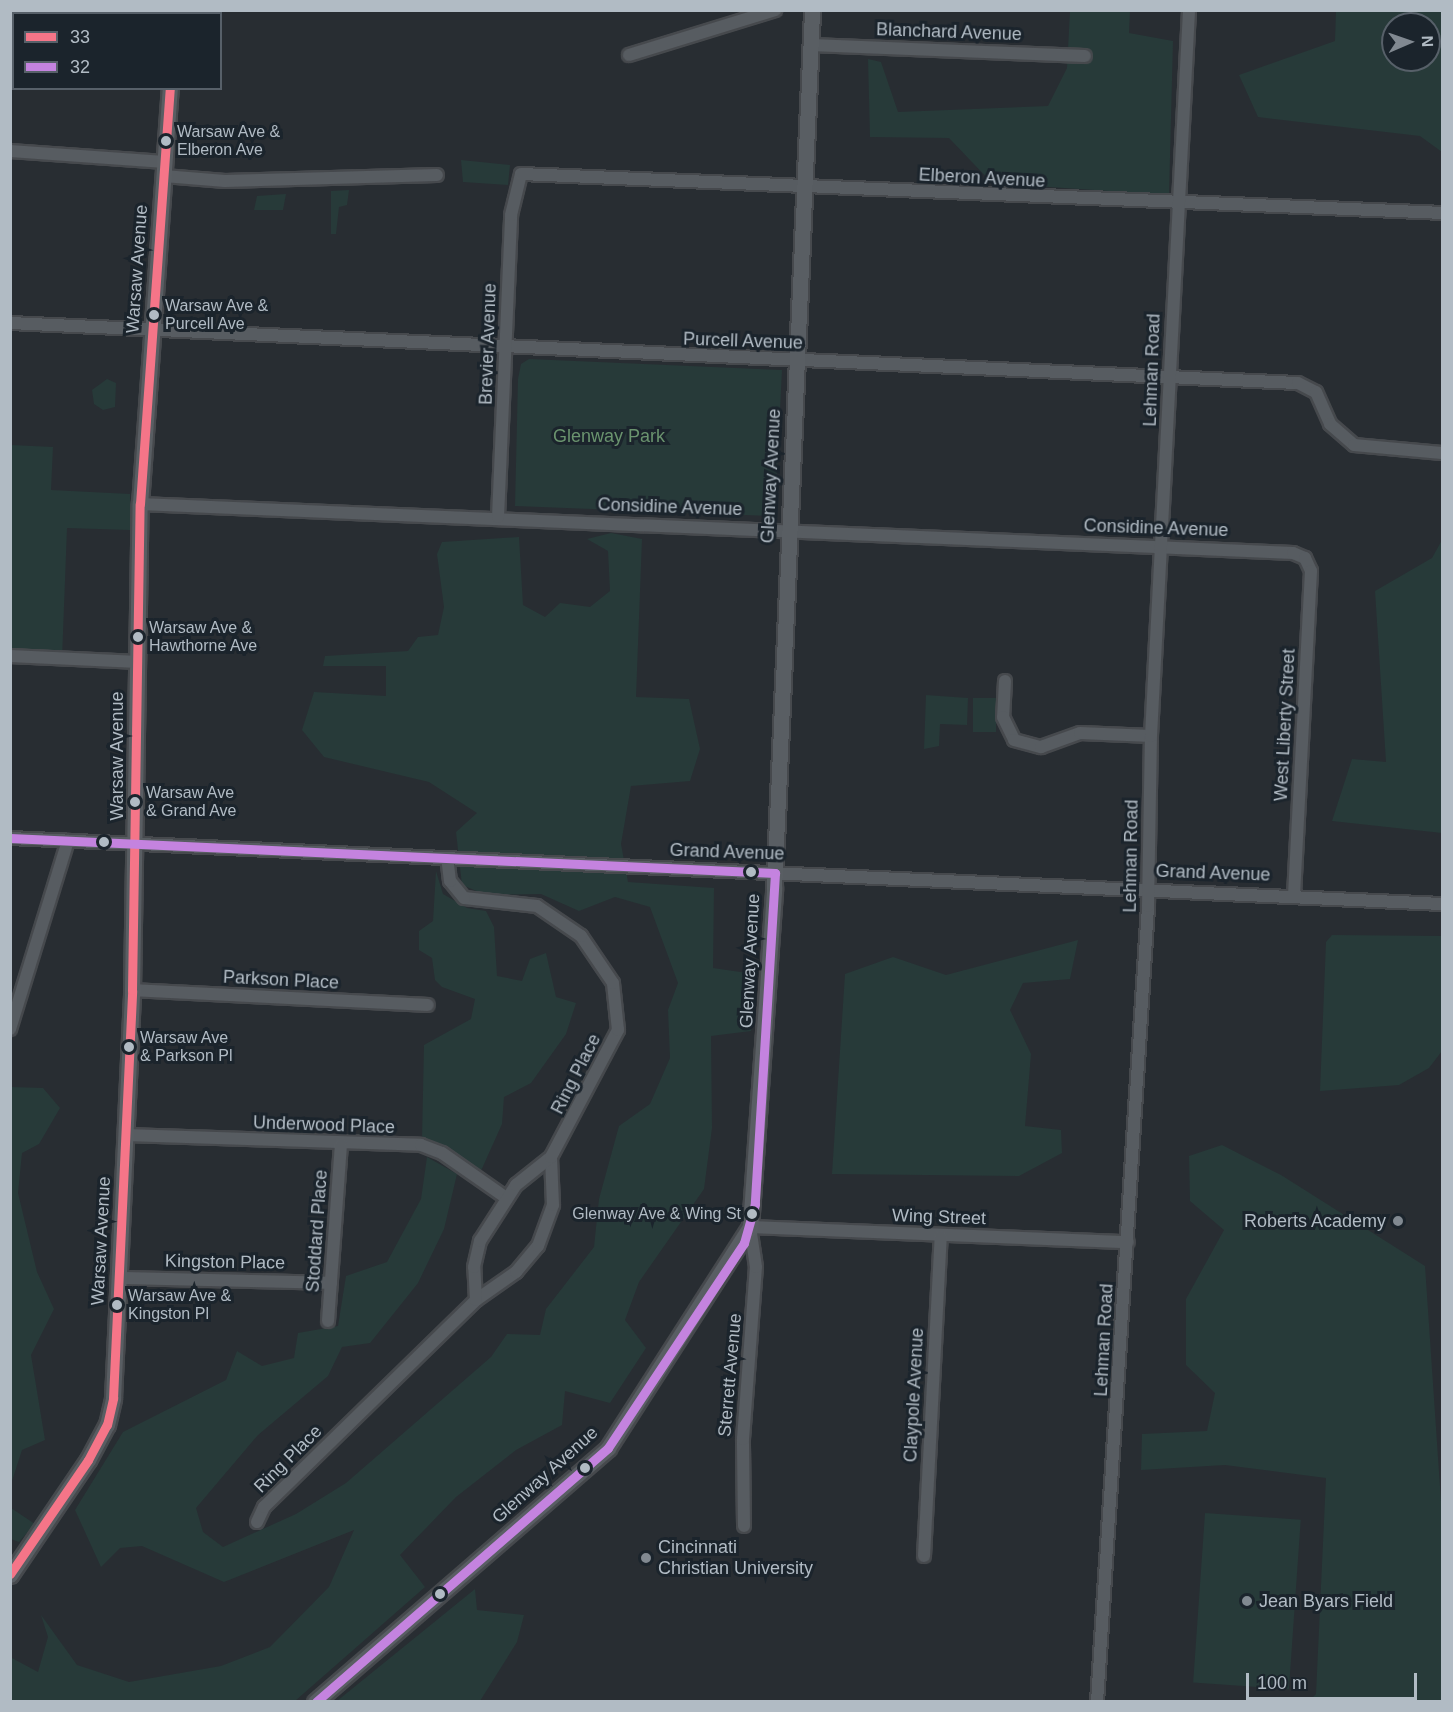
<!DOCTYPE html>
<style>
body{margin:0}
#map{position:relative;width:1453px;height:1712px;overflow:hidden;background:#282d32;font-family:Helvetica,sans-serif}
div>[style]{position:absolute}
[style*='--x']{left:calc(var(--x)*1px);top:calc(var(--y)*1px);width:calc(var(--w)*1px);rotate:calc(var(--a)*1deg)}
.green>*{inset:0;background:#273a39;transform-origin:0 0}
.roads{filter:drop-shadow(2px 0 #46494d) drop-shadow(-2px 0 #46494d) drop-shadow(0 2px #46494d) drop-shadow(0 -2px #46494d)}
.minor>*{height:12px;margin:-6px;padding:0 6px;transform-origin:6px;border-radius:6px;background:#575c61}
.major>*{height:15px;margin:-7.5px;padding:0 7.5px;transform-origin:7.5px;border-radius:7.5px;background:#595e63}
.bus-1>*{height:9px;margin:-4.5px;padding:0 4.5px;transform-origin:4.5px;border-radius:4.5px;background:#f57588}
.bus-2>*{height:9px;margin:-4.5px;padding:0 4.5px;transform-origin:4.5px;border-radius:4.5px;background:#c483df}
.dots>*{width:16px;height:16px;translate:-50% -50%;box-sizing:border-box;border:3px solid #1b242c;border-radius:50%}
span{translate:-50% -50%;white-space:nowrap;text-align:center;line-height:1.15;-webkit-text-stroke:6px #1b242c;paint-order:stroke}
.bus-label{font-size:16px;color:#b1bbc4}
.left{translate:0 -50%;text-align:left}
.right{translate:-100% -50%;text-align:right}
.street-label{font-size:18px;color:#b1bbc4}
.park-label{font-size:18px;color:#6a936e}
.poi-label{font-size:18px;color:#b1bbc4}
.frame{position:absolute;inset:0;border:12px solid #b1bbc4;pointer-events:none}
.legend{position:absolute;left:12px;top:12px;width:210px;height:78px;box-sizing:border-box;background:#1b242c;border:2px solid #576069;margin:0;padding:8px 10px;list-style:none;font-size:18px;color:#b1bbc4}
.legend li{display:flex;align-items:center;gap:12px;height:30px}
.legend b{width:30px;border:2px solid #576069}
.north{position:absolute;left:1381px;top:12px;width:60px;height:60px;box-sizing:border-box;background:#1b242c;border:2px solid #576069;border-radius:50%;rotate:88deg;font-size:16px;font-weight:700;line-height:24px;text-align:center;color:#b1bbc4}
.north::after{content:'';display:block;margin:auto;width:21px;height:27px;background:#818991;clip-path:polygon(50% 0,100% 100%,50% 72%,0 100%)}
.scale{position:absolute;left:1246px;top:1673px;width:171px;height:27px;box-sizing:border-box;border:3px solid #b1bbc4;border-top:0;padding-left:8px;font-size:18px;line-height:21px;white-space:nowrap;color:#b1bbc4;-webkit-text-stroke:4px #1b242c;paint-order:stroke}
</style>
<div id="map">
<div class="green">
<i style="clip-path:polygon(1070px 11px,1130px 11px,1129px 33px,1173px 41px,1169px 195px,992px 183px,949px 138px,870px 137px,868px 59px,881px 62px,898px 112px,1048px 106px,1067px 68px)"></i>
<i style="clip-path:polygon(evenodd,1336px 11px,1442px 11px,1442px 152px,1420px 136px,1258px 117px,1239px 75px,1335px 41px,1336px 11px,1393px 24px,1429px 24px,1429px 60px,1393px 60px,1393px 24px)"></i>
<i style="clip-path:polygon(461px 160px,510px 165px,508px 185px,463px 182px)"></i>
<i style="clip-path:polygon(349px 190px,347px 205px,339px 207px,336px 234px,331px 234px,331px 191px)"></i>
<i style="clip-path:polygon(286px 194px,283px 210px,254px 210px,257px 196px)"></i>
<i style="clip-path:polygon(529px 359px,782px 370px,775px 511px,771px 516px,515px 506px,518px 379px,521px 364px)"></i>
<i style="clip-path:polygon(107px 379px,116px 383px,115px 407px,103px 410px,94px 404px,92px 390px)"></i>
<i style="clip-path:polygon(11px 445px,53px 447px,51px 490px,130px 494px,130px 530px,67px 528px,62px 659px,11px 656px)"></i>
<i style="clip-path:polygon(611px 533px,642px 539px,636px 697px,689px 699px,700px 749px,690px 781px,631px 786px,621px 844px,628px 882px,714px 888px,713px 968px,754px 974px,751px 1031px,711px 1036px,712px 1128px,704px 1189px,639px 1282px,625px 1320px,646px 1348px,610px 1403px,565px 1391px,562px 1425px,516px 1450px,456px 1497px,400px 1555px,425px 1587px,295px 1701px,11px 1701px,10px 1657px,38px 1672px,48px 1637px,41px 1615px,77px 1665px,129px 1682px,221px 1666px,270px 1647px,329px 1587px,354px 1530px,224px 1582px,142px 1546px,120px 1548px,101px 1567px,75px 1510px,123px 1432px,226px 1380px,237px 1351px,262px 1366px,294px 1358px,298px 1333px,338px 1326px,346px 1276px,387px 1262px,421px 1199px,427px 1157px,457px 1174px,444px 1229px,418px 1283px,370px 1343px,342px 1347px,328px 1376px,258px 1435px,196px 1508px,203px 1532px,223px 1547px,296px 1514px,346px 1483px,491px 1357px,507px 1334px,540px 1335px,546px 1309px,594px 1247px,599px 1199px,619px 1126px,650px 1104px,670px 1058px,668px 1010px,678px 983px,650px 907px,615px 897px,579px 911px,541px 894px,486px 895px,462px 885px,456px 832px,477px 813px,429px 782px,324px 757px,302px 730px,314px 692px,386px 696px,386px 666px,323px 666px,325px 656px,408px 651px,418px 637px,438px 635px,444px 607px,437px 554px,442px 542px,519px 537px,523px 605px,545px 617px,560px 603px,590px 607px,610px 591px,608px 551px,587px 539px)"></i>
<i style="clip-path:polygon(1442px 540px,1442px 833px,1332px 821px,1352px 759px,1386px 762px,1375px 591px,1432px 558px)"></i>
<i style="clip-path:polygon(926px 695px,968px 698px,967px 725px,940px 724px,939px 746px,924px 749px)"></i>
<i style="left:973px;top:698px;width:23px;height:34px"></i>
<i style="clip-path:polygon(436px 871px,443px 894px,467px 908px,486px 911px,494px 927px,497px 976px,522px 981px,530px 959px,546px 953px,556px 997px,576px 1003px,566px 1034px,531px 1083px,504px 1097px,502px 1124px,480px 1173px,422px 1139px,424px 1045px,471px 1019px,475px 999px,442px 987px,435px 980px,432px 958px,419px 950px,419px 931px,433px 921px)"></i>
<i style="clip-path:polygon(1332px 935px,1442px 936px,1442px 1051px,1429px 1068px,1399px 1085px,1320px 1091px,1326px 942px)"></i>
<i style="clip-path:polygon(1078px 940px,1070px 979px,1023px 983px,1010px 1010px,1031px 1054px,1025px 1126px,1061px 1130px,1062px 1153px,1019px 1176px,832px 1174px,845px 974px,893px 957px,946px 975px)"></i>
<i style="clip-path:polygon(11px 1087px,43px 1088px,60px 1108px,39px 1144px,22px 1153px,18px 1193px,37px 1272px,54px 1309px,31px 1355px,45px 1440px,22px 1450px,11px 1484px)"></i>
<i style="clip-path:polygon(1222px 1145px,1281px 1175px,1425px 1266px,1442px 1516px,1442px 1701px,1309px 1701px,1316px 1694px,1326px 1478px,1225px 1465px,1141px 1470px,1142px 1434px,1207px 1431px,1215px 1393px,1186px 1365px,1186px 1299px,1224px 1230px,1190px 1201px,1189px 1156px)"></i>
<i style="clip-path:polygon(11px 1508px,35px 1524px,19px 1542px,11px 1539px)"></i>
<i style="left:1205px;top:1513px;width:96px;height:170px;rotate:4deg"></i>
<i style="clip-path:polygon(475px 1589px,477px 1610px,524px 1615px,517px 1642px,480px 1701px,337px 1701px)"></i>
</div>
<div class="roads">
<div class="minor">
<i style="--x:10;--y:22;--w:4;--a:0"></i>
<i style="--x:811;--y:45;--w:274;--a:2.3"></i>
<i style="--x:629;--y:55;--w:153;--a:-17.1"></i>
<i style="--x:10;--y:151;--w:155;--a:4.1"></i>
<i style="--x:164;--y:176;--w:61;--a:4.7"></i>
<i style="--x:225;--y:181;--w:212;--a:-1.6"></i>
<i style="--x:10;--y:323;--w:1289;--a:2.67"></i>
<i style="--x:1298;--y:383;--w:20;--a:27"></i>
<i style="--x:1316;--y:392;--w:35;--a:66"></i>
<i style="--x:1330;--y:424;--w:32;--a:41"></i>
<i style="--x:1354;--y:445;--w:88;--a:5.2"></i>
<i style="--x:140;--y:504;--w:1154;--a:2.43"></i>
<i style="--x:1293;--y:553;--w:13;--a:23"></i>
<i style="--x:1305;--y:558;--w:14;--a:65"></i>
<i style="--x:1311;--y:571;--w:324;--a:93"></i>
<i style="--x:498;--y:517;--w:302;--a:-87.5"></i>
<i style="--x:511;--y:215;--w:42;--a:-76.3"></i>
<i style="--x:521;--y:174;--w:922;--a:2.42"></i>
<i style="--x:10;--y:656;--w:128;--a:2.7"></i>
<i style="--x:1005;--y:681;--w:36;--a:93"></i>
<i style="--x:1003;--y:717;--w:25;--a:64"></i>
<i style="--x:1014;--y:740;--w:28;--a:15"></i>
<i style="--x:1041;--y:747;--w:41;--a:-19.7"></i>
<i style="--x:1080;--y:733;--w:71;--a:2.4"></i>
<i style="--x:10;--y:838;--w:1434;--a:2.64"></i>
<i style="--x:132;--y:990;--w:296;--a:2.9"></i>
<i style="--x:10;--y:1029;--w:197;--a:-72.9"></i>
<i style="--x:126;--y:1135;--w:295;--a:1.9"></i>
<i style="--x:421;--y:1145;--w:22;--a:21"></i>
<i style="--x:442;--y:1153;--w:77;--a:34.9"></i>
<i style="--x:118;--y:1278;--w:213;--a:1.3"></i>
<i style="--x:476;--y:1300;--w:49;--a:-35"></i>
<i style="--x:516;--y:1272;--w:34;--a:-50"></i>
<i style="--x:538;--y:1246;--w:44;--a:-69.9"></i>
<i style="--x:553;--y:1205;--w:48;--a:-92.4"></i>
<i style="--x:328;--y:1321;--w:177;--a:-85.8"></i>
<i style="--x:257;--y:1522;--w:17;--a:-65"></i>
<i style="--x:264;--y:1507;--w:296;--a:-44.3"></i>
<i style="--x:476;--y:1300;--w:33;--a:-93"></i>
<i style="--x:474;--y:1267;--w:27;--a:-77"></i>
<i style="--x:480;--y:1241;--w:67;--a:-57.3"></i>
<i style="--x:516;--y:1185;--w:45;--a:-38.7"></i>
<i style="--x:551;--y:1157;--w:144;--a:-62.2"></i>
<i style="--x:618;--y:1030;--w:47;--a:-96.1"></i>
<i style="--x:613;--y:983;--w:57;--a:-124.2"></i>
<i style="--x:581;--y:936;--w:53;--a:-145.7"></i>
<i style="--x:537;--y:906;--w:73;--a:-173.7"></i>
<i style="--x:464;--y:898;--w:22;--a:-129"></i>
<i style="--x:450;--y:881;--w:23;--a:-97"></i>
<i style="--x:744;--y:1526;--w:87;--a:-90.7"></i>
<i style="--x:743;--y:1439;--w:172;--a:-85.7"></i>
<i style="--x:756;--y:1267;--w:40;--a:-98.5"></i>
<i style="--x:750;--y:1227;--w:378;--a:2.3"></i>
<i style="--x:924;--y:1556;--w:320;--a:-87"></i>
<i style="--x:1097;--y:1702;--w:798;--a:-86.33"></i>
<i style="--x:1148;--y:906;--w:170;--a:-89"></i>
<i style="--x:1151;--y:736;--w:727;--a:-87"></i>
</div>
<div class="major">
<i style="--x:175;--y:14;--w:4;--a:-76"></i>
<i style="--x:10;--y:1575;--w:139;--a:-55.9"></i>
<i style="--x:88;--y:1460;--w:40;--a:-62"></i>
<i style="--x:107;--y:1425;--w:28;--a:-77"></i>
<i style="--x:113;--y:1398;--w:408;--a:-87.3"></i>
<i style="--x:132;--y:990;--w:486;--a:-89.1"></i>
<i style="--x:140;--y:504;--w:417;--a:-85.9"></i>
<i style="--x:315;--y:1702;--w:388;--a:-40.9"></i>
<i style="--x:608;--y:1448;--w:263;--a:-57.3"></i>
<i style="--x:750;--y:1227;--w:339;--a:-85.9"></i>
<i style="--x:774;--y:889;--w:880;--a:-87.52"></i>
</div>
</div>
<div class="bus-1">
<i style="--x:10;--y:1574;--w:138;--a:-55.6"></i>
<i style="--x:88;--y:1460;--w:40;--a:-62"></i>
<i style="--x:107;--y:1425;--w:28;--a:-77"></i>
<i style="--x:113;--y:1398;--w:408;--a:-87.3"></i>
<i style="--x:132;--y:990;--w:486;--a:-89.1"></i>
<i style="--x:140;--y:504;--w:417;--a:-85.9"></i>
</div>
<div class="bus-2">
<i style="--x:10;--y:838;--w:766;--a:2.62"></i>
<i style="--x:775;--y:873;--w:332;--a:93.5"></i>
<i style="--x:755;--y:1204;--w:41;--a:105.8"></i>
<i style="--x:744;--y:1243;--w:246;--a:123.6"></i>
<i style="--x:608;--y:1448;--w:387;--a:139"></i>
</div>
<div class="dots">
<i style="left:166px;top:141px;background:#b1bbc4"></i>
<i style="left:154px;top:315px;background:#b1bbc4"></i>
<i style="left:138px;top:637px;background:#b1bbc4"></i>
<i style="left:135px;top:802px;background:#b1bbc4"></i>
<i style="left:104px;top:842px;background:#b1bbc4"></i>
<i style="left:751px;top:872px;background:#b1bbc4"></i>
<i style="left:129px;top:1047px;background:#b1bbc4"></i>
<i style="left:752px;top:1214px;background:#b1bbc4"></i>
<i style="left:1398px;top:1221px;background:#818991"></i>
<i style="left:117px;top:1305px;background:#b1bbc4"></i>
<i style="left:585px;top:1468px;background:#b1bbc4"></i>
<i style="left:646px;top:1558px;background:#818991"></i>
<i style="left:440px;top:1594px;background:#b1bbc4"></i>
<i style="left:1247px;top:1601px;background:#818991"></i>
</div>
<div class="bus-label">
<span class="left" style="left:177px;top:141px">Warsaw Ave &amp;<br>Elberon Ave</span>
<span class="left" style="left:165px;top:315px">Warsaw Ave &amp;<br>Purcell Ave</span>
<span class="left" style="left:149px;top:637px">Warsaw Ave &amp;<br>Hawthorne Ave</span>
<span class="left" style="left:146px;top:802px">Warsaw Ave<br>&amp; Grand Ave</span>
<span class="left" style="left:140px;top:1047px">Warsaw Ave<br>&amp; Parkson Pl</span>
<span class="right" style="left:741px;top:1214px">Glenway Ave &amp; Wing St</span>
<span class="left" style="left:128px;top:1305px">Warsaw Ave &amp;<br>Kingston Pl</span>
</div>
<div class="street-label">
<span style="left:949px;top:32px;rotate:2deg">Blanchard Avenue</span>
<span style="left:982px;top:178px;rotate:3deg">Elberon Avenue</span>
<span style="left:137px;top:269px;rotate:-86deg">Warsaw Avenue</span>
<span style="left:743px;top:341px;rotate:2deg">Purcell Avenue</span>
<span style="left:488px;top:344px;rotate:-88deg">Brevier Avenue</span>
<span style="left:1152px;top:370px;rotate:-88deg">Lehman Road</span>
<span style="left:771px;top:476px;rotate:-87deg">Glenway Avenue</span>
<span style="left:670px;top:507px;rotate:2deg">Considine Avenue</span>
<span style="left:1156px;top:528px;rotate:2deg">Considine Avenue</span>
<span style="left:1285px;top:725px;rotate:-87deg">West Liberty Street</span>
<span style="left:117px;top:756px;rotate:-90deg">Warsaw Avenue</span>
<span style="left:727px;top:852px;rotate:2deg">Grand Avenue</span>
<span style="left:1131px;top:856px;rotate:-89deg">Lehman Road</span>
<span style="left:1213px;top:873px;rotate:2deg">Grand Avenue</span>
<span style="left:750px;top:961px;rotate:-87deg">Glenway Avenue</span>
<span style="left:281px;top:980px;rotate:3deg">Parkson Place</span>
<span style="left:576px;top:1074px;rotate:-63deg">Ring Place</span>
<span style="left:324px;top:1125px;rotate:2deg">Underwood Place</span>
<span style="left:939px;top:1217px;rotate:2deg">Wing Street</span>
<span style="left:317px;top:1231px;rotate:-86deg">Stoddard Place</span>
<span style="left:101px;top:1241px;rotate:-87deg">Warsaw Avenue</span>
<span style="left:225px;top:1262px;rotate:1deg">Kingston Place</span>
<span style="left:1104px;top:1340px;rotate:-87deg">Lehman Road</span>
<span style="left:730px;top:1375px;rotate:-85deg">Sterrett Avenue</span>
<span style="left:914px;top:1395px;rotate:-87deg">Claypole Avenue</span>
<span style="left:288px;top:1459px;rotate:-45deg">Ring Place</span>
<span style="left:545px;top:1475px;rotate:-42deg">Glenway Avenue</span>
</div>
<div class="park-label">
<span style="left:609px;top:436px">Glenway Park</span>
</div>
<div class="poi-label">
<span class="right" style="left:1386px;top:1221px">Roberts Academy</span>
<span class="left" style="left:658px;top:1558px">Cincinnati<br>Christian University</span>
<span class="left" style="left:1259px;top:1601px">Jean Byars Field</span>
</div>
<div class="frame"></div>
<ul class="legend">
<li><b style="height:8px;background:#f57588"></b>33</li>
<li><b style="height:8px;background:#c483df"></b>32</li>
</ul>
<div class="north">N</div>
<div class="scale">100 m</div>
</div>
